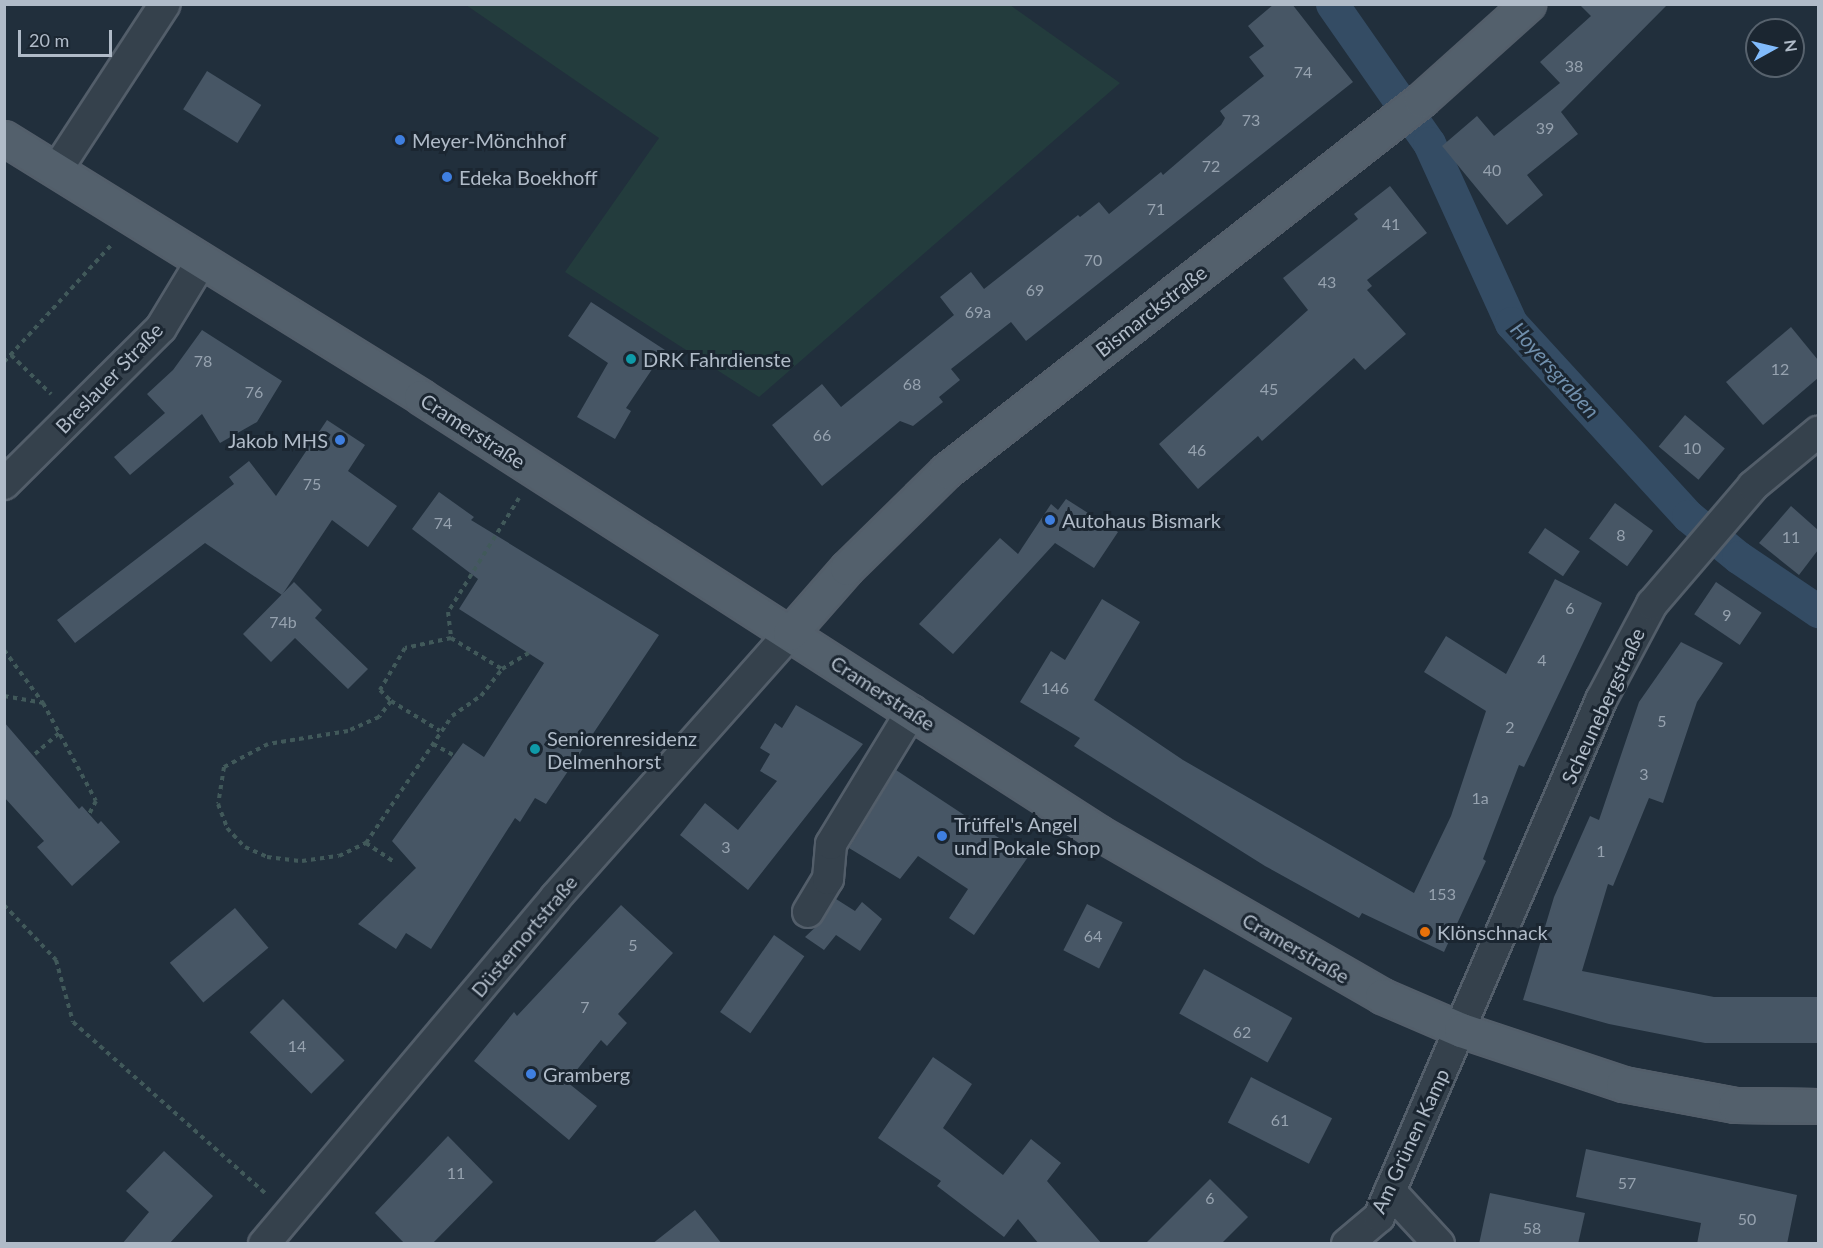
<!DOCTYPE html>
<meta charset="utf-8">
<style>
body{margin:0}
#map{position:relative;width:1823px;height:1248px;overflow:hidden;background:#212f3c;font-family:Lato,sans-serif}
div>[style]{position:absolute}
[style*='--x']{left:calc(var(--x)*1px);top:calc(var(--y)*1px);width:calc(var(--w)*1px);rotate:calc(var(--a)*1deg)}
.green>*{inset:0;background:#233c3d}
.canal>*{height:33px;margin:-16.5px;padding:0 16.5px;transform-origin:16.5px;border-radius:16.5px;background:#344c64}
.building>*{inset:0;background:#475665;transform-origin:0 0}
.path>*{height:4px;margin-top:-2px;transform-origin:0;background:repeating-linear-gradient(90deg,#41595a 0 4.5px,transparent 0 9px)}
.roads{filter:drop-shadow(2px 0 #535e6a) drop-shadow(-2px 0 #535e6a) drop-shadow(0 2px #535e6a) drop-shadow(0 -2px #535e6a)}
.minor>*{height:30px;margin:-15px;padding:0 15px;transform-origin:15px;border-radius:15px;background:#35414c}
.major>*{height:33px;margin:-16.5px;padding:0 16.5px;transform-origin:16.5px;border-radius:16.5px;background:#53606c}
.dots>*{width:16px;height:16px;translate:-50% -50%;box-sizing:border-box;border:3px solid #1b2631;border-radius:50%}
span{translate:-50% -50%;white-space:nowrap;text-align:center;line-height:1.15;-webkit-text-stroke:6px #1b2631;paint-order:stroke}
.number-label{font-size:16px;color:#96a2af}
.number-label span{-webkit-text-stroke-width:0}
.poi-label{font-size:20px;color:#b0bbc8}
.left{translate:0 -50%;text-align:left}
.right{translate:-100% -50%;text-align:right}
.street-label{font-size:20px;color:#b0bbc8}
.water-label{font-size:21px;color:#708fac;font-style:italic}
.frame{position:absolute;inset:0;border:6px solid #b0bbc8;pointer-events:none}
.north{position:absolute;left:1745px;top:18px;width:60px;height:60px;box-sizing:border-box;background:#1b2631;border:2px solid #57626d;border-radius:50%;rotate:82deg;font-size:16px;font-weight:700;line-height:24px;text-align:center;color:#b0bbc8}
.north::after{content:'';display:block;margin:auto;width:21px;height:27px;background:#81bbfc;clip-path:polygon(50% 0,100% 100%,50% 72%,0 100%)}
.scale{position:absolute;left:18px;top:30px;width:94px;height:27px;box-sizing:border-box;border:3px solid #b0bbc8;border-top:0;padding-left:8px;font-size:18px;line-height:21px;white-space:nowrap;color:#b0bbc8;-webkit-text-stroke:4px #1b2631;paint-order:stroke}
</style>
<div id="map">
<div class="green">
<i style="clip-path:polygon(466px 5px,1010px 5px,1120px 83px,759px 397px,565px 272px,659px 138px)"></i>
</div>
<div class="canal">
<i style="--x:1332;--y:4;--w:169;--a:55.1"></i>
<i style="--x:1429;--y:143;--w:198;--a:65.5"></i>
<i style="--x:1511;--y:323;--w:262;--a:47.5"></i>
<i style="--x:1688;--y:516;--w:65;--a:39.4"></i>
<i style="--x:1738;--y:557;--w:97;--a:34"></i>
</div>
<div class="building">
<i style="clip-path:polygon(1274px 4px,1292px 4px,1353px 82px,1026px 341px,1011px 322px,951px 369px,960px 380px,939px 397px,943px 402px,913px 426px,900px 421px,822px 486px,772px 425px,822px 384px,841px 407px,954px 315px,940px 297px,971px 272px,984px 289px,1078px 215px,1080px 217px,1099px 202px,1109px 214px,1161px 172px,1163px 175px,1221px 125px,1225px 118px,1220px 111px,1264px 76px,1249px 57px,1264px 46px,1248px 26px)"></i>
<i style="clip-path:polygon(1579px 4px,1668px 4px,1561px 112px,1578px 134px,1527px 175px,1543px 195px,1507px 225px,1442px 146px,1477px 116px,1494px 136px,1560px 83px,1540px 62px,1591px 16px)"></i>
<i style="left:207px;top:71px;width:64px;height:45px;rotate:32deg"></i>
<i style="clip-path:polygon(1390px 186px,1427px 233px,1367px 280px,1372px 286px,1367px 290px,1406px 334px,1365px 370px,1354px 358px,1262px 441px,1258px 436px,1198px 489px,1159px 444px,1308px 310px,1283px 278px,1358px 219px,1354px 214px)"></i>
<i style="clip-path:polygon(591px 302px,665px 350px,626px 408px,631px 411px,615px 439px,577px 417px,608px 363px,568px 336px)"></i>
<i style="clip-path:polygon(1791px 327px,1818px 360px,1818px 378px,1763px 425px,1726px 382px)"></i>
<i style="clip-path:polygon(202px 330px,282px 381px,257px 422px,220px 443px,202px 414px,130px 475px,114px 457px,165px 413px,147px 394px,173px 370px)"></i>
<i style="left:1685px;top:415px;width:52px;height:41px;rotate:40deg"></i>
<i style="clip-path:polygon(327px 420px,365px 445px,348px 471px,397px 506px,368px 547px,332px 520px,282px 595px,205px 543px,75px 643px,57px 620px,234px 484px,229px 477px,249px 461px,276px 496px)"></i>
<i style="clip-path:polygon(439px 492px,474px 517px,471px 520px,659px 635px,546px 804px,535px 798px,520px 822px,515px 818px,431px 949px,406px 933px,396px 949px,358px 924px,416px 868px,392px 841px,463px 743px,484px 757px,544px 663px,459px 609px,478px 579px,412px 529px)"></i>
<i style="clip-path:polygon(1066px 499px,1118px 532px,1094px 568px,1055px 543px,953px 654px,919px 624px,1000px 538px,1018px 554px,1051px 504px,1058px 510px)"></i>
<i style="left:1615px;top:503px;width:47px;height:44px;rotate:36deg"></i>
<i style="clip-path:polygon(1791px 506px,1818px 530px,1818px 550px,1799px 575px,1759px 543px)"></i>
<i style="left:1545px;top:528px;width:42px;height:30px;rotate:34deg"></i>
<i style="clip-path:polygon(1555px 579px,1602px 603px,1524px 767px,1519px 765px,1483px 859px,1486px 861px,1444px 952px,1362px 913px,1359px 918px,1265px 866px,1074px 746px,1080px 738px,1020px 702px,1051px 651px,1065px 660px,1102px 599px,1140px 622px,1094px 700px,1183px 760px,1414px 893px,1451px 816px,1486px 711px,1424px 672px,1446px 636px,1506px 674px)"></i>
<i style="clip-path:polygon(294px 582px,322px 610px,315px 618px,368px 669px,348px 689px,295px 638px,271px 662px,243px 634px)"></i>
<i style="left:1716px;top:582px;width:55px;height:39px;rotate:34deg"></i>
<i style="clip-path:polygon(1681px 642px,1723px 663px,1697px 702px,1663px 803px,1649px 798px,1613px 886px,1608px 884px,1582px 971px,1714px 997px,1818px 997px,1818px 1043px,1705px 1043px,1609px 1024px,1523px 1000px,1554px 897px,1590px 816px,1599px 820px,1639px 702px)"></i>
<i style="clip-path:polygon(796px 705px,863px 744px,748px 890px,680px 835px,705px 803px,738px 830px,777px 781px,760px 771px,770px 754px,760px 748px,775px 723px,782px 728px)"></i>
<i style="clip-path:polygon(4px 722px,79px 809px,82px 806px,98px 824px,101px 821px,120px 842px,72px 886px,37px 847px,44px 841px,4px 797px)"></i>
<i style="clip-path:polygon(896px 770px,1028px 857px,974px 935px,949px 918px,968px 889px,918px 856px,900px 879px,849px 848px)"></i>
<i style="clip-path:polygon(836px 899px,855px 911px,862px 902px,882px 919px,860px 951px,836px 935px,824px 950px,805px 937px,822px 921px)"></i>
<i style="left:1087px;top:904px;width:40px;height:52px;rotate:27deg"></i>
<i style="clip-path:polygon(621px 905px,673px 953px,618px 1014px,627px 1023px,607px 1046px,601px 1040px,567px 1082px,597px 1106px,569px 1140px,474px 1061px,514px 1012px,517px 1016px)"></i>
<i style="left:235px;top:908px;width:52px;height:85px;rotate:50deg"></i>
<i style="left:774px;top:935px;width:37px;height:94px;rotate:35deg"></i>
<i style="left:1204px;top:969px;width:101px;height:51px;rotate:29deg"></i>
<i style="left:283px;top:999px;width:87px;height:47px;rotate:45deg"></i>
<i style="clip-path:polygon(933px 1057px,972px 1084px,943px 1128px,1003px 1175px,1031px 1139px,1061px 1163px,1047px 1181px,1102px 1244px,1039px 1244px,1018px 1219px,1004px 1237px,937px 1186px,941px 1181px,878px 1138px)"></i>
<i style="left:1251px;top:1077px;width:91px;height:51px;rotate:27deg"></i>
<i style="clip-path:polygon(448px 1136px,493px 1182px,432px 1244px,405px 1244px,375px 1213px)"></i>
<i style="clip-path:polygon(1586px 1149px,1797px 1195px,1787px 1244px,1697px 1244px,1701px 1223px,1576px 1197px)"></i>
<i style="clip-path:polygon(164px 1151px,213px 1196px,169px 1244px,122px 1244px,149px 1212px,126px 1191px)"></i>
<i style="clip-path:polygon(1210px 1179px,1248px 1217px,1221px 1244px,1145px 1244px)"></i>
<i style="clip-path:polygon(1490px 1193px,1585px 1213px,1578px 1244px,1479px 1244px)"></i>
<i style="clip-path:polygon(695px 1210px,722px 1244px,652px 1244px)"></i>
</div>
<div class="path">
<i style="--x:11;--y:355;--w:56;--a:44.3"></i>
<i style="--x:4;--y:362;--w:161;--a:-47.5"></i>
<i style="--x:519;--y:498;--w:134;--a:121.9"></i>
<i style="--x:448;--y:612;--w:26;--a:83"></i>
<i style="--x:451;--y:638;--w:47;--a:167.7"></i>
<i style="--x:405;--y:648;--w:49;--a:120.8"></i>
<i style="--x:380;--y:690;--w:16;--a:45"></i>
<i style="--x:391;--y:701;--w:20;--a:127"></i>
<i style="--x:379;--y:717;--w:34;--a:156"></i>
<i style="--x:348;--y:731;--w:81;--a:170.8"></i>
<i style="--x:268;--y:744;--w:50;--a:152.4"></i>
<i style="--x:224;--y:767;--w:37;--a:99"></i>
<i style="--x:218;--y:804;--w:26;--a:69"></i>
<i style="--x:227;--y:828;--w:26;--a:47"></i>
<i style="--x:245;--y:847;--w:24;--a:24"></i>
<i style="--x:267;--y:857;--w:35;--a:7"></i>
<i style="--x:302;--y:861;--w:37;--a:-8"></i>
<i style="--x:339;--y:856;--w:30;--a:-26"></i>
<i style="--x:366;--y:843;--w:153;--a:-55.9"></i>
<i style="--x:452;--y:716;--w:35;--a:-35"></i>
<i style="--x:481;--y:696;--w:34;--a:-52"></i>
<i style="--x:502;--y:669;--w:31;--a:-31"></i>
<i style="--x:451;--y:638;--w:60;--a:31.3"></i>
<i style="--x:4;--y:650;--w:66;--a:53.7"></i>
<i style="--x:43;--y:703;--w:111;--a:61.6"></i>
<i style="--x:96;--y:801;--w:15;--a:118"></i>
<i style="--x:4;--y:696;--w:39;--a:10"></i>
<i style="--x:391;--y:701;--w:57;--a:31.5"></i>
<i style="--x:433;--y:744;--w:25;--a:29"></i>
<i style="--x:35;--y:754;--w:32;--a:-41"></i>
<i style="--x:366;--y:843;--w:34;--a:34"></i>
<i style="--x:4;--y:905;--w:76;--a:46.6"></i>
<i style="--x:56;--y:960;--w:64;--a:74.7"></i>
<i style="--x:73;--y:1022;--w:259;--a:41.7"></i>
</div>
<div class="roads">
<div class="minor">
<i style="--x:56;--y:171;--w:199;--a:-56.9"></i>
<i style="--x:4;--y:484;--w:221;--a:-44.8"></i>
<i style="--x:161;--y:328;--w:77;--a:-58.8"></i>
<i style="--x:808;--y:912;--w:39;--a:-59"></i>
<i style="--x:828;--y:879;--w:35;--a:-85"></i>
<i style="--x:831;--y:844;--w:156;--a:-58.7"></i>
<i style="--x:1390;--y:1191;--w:72;--a:47.2"></i>
<i style="--x:264;--y:1244;--w:452;--a:-49.9"></i>
<i style="--x:555;--y:898;--w:354;--a:-48.4"></i>
<i style="--x:1347;--y:1244;--w:42;--a:-40.2"></i>
<i style="--x:1379;--y:1217;--w:563;--a:-66.76"></i>
<i style="--x:1601;--y:700;--w:109;--a:-62"></i>
<i style="--x:1652;--y:604;--w:155;--a:-49.4"></i>
<i style="--x:1753;--y:486;--w:85;--a:-39.7"></i>
</div>
<div class="major">
<i style="--x:4;--y:138;--w:491;--a:31.8"></i>
<i style="--x:421;--y:397;--w:806;--a:32.74"></i>
<i style="--x:1099;--y:833;--w:327;--a:29.9"></i>
<i style="--x:1382;--y:996;--w:86;--a:23.3"></i>
<i style="--x:1461;--y:1030;--w:171;--a:18.4"></i>
<i style="--x:1623;--y:1084;--w:114;--a:10.6"></i>
<i style="--x:1735;--y:1105;--w:83;--a:0.7"></i>
<i style="--x:790;--y:633;--w:86;--a:-48.8"></i>
<i style="--x:847;--y:568;--w:139;--a:-44.4"></i>
<i style="--x:946;--y:471;--w:603;--a:-37.99"></i>
<i style="--x:1421;--y:100;--w:144;--a:-41.9"></i>
</div>
</div>
<div class="dots">
<i style="left:400px;top:140px;background:#3f7fe0"></i>
<i style="left:447px;top:177px;background:#3f7fe0"></i>
<i style="left:631px;top:359px;background:#0f9aa8"></i>
<i style="left:340px;top:440px;background:#3f7fe0"></i>
<i style="left:1050px;top:520px;background:#3f7fe0"></i>
<i style="left:535px;top:749px;background:#0f9aa8"></i>
<i style="left:942px;top:836px;background:#3f7fe0"></i>
<i style="left:1425px;top:932px;background:#e8710a"></i>
<i style="left:531px;top:1074px;background:#3f7fe0"></i>
</div>
<div class="number-label">
<span style="left:1574px;top:66px">38</span>
<span style="left:1303px;top:72px">74</span>
<span style="left:1251px;top:120px">73</span>
<span style="left:1545px;top:128px">39</span>
<span style="left:1211px;top:166px">72</span>
<span style="left:1492px;top:170px">40</span>
<span style="left:1156px;top:209px">71</span>
<span style="left:1391px;top:224px">41</span>
<span style="left:1093px;top:260px">70</span>
<span style="left:1327px;top:282px">43</span>
<span style="left:1035px;top:290px">69</span>
<span style="left:978px;top:312px">69a</span>
<span style="left:203px;top:361px">78</span>
<span style="left:1780px;top:369px">12</span>
<span style="left:912px;top:384px">68</span>
<span style="left:1269px;top:389px">45</span>
<span style="left:254px;top:392px">76</span>
<span style="left:822px;top:435px">66</span>
<span style="left:1692px;top:448px">10</span>
<span style="left:1197px;top:450px">46</span>
<span style="left:312px;top:484px">75</span>
<span style="left:443px;top:523px">74</span>
<span style="left:1621px;top:535px">8</span>
<span style="left:1791px;top:537px">11</span>
<span style="left:1570px;top:608px">6</span>
<span style="left:1727px;top:615px">9</span>
<span style="left:283px;top:622px">74b</span>
<span style="left:1542px;top:660px">4</span>
<span style="left:1055px;top:688px">146</span>
<span style="left:1662px;top:721px">5</span>
<span style="left:1510px;top:727px">2</span>
<span style="left:1644px;top:774px">3</span>
<span style="left:1480px;top:798px">1a</span>
<span style="left:726px;top:847px">3</span>
<span style="left:1601px;top:851px">1</span>
<span style="left:1442px;top:894px">153</span>
<span style="left:1093px;top:936px">64</span>
<span style="left:633px;top:945px">5</span>
<span style="left:585px;top:1007px">7</span>
<span style="left:1242px;top:1032px">62</span>
<span style="left:297px;top:1046px">14</span>
<span style="left:1280px;top:1120px">61</span>
<span style="left:456px;top:1173px">11</span>
<span style="left:1627px;top:1183px">57</span>
<span style="left:1210px;top:1198px">6</span>
<span style="left:1747px;top:1219px">50</span>
<span style="left:1532px;top:1228px">58</span>
</div>
<div class="poi-label">
<span class="left" style="left:412px;top:140px">Meyer-Mönchhof</span>
<span class="left" style="left:459px;top:177px">Edeka Boekhoff</span>
<span class="left" style="left:643px;top:359px">DRK Fahrdienste</span>
<span class="right" style="left:328px;top:440px">Jakob MHS</span>
<span class="left" style="left:1062px;top:520px">Autohaus Bismark</span>
<span class="left" style="left:547px;top:750px">Seniorenresidenz<br>Delmenhorst</span>
<span class="left" style="left:954px;top:836px">Trüffel's Angel<br>und Pokale Shop</span>
<span class="left" style="left:1437px;top:932px">Klönschnack</span>
<span class="left" style="left:543px;top:1074px">Gramberg</span>
</div>
<div class="street-label">
<span style="left:1151px;top:311px;rotate:-38deg">Bismarckstraße</span>
<span style="left:109px;top:378px;rotate:-46deg">Breslauer Straße</span>
<span style="left:473px;top:431px;rotate:33deg">Cramerstraße</span>
<span style="left:883px;top:693px;rotate:33deg">Cramerstraße</span>
<span style="left:1603px;top:706px;rotate:-65deg">Scheunebergstraße</span>
<span style="left:524px;top:936px;rotate:-50deg">Düsternortstraße</span>
<span style="left:1296px;top:948px;rotate:30deg">Cramerstraße</span>
<span style="left:1410px;top:1141px;rotate:-65deg">Am Grünen Kamp</span>
</div>
<div class="water-label">
<span style="left:1555px;top:370px;rotate:48deg">Hoyersgraben</span>
</div>
<div class="frame"></div>
<div class="north">N</div>
<div class="scale">20 m</div>
</div>
